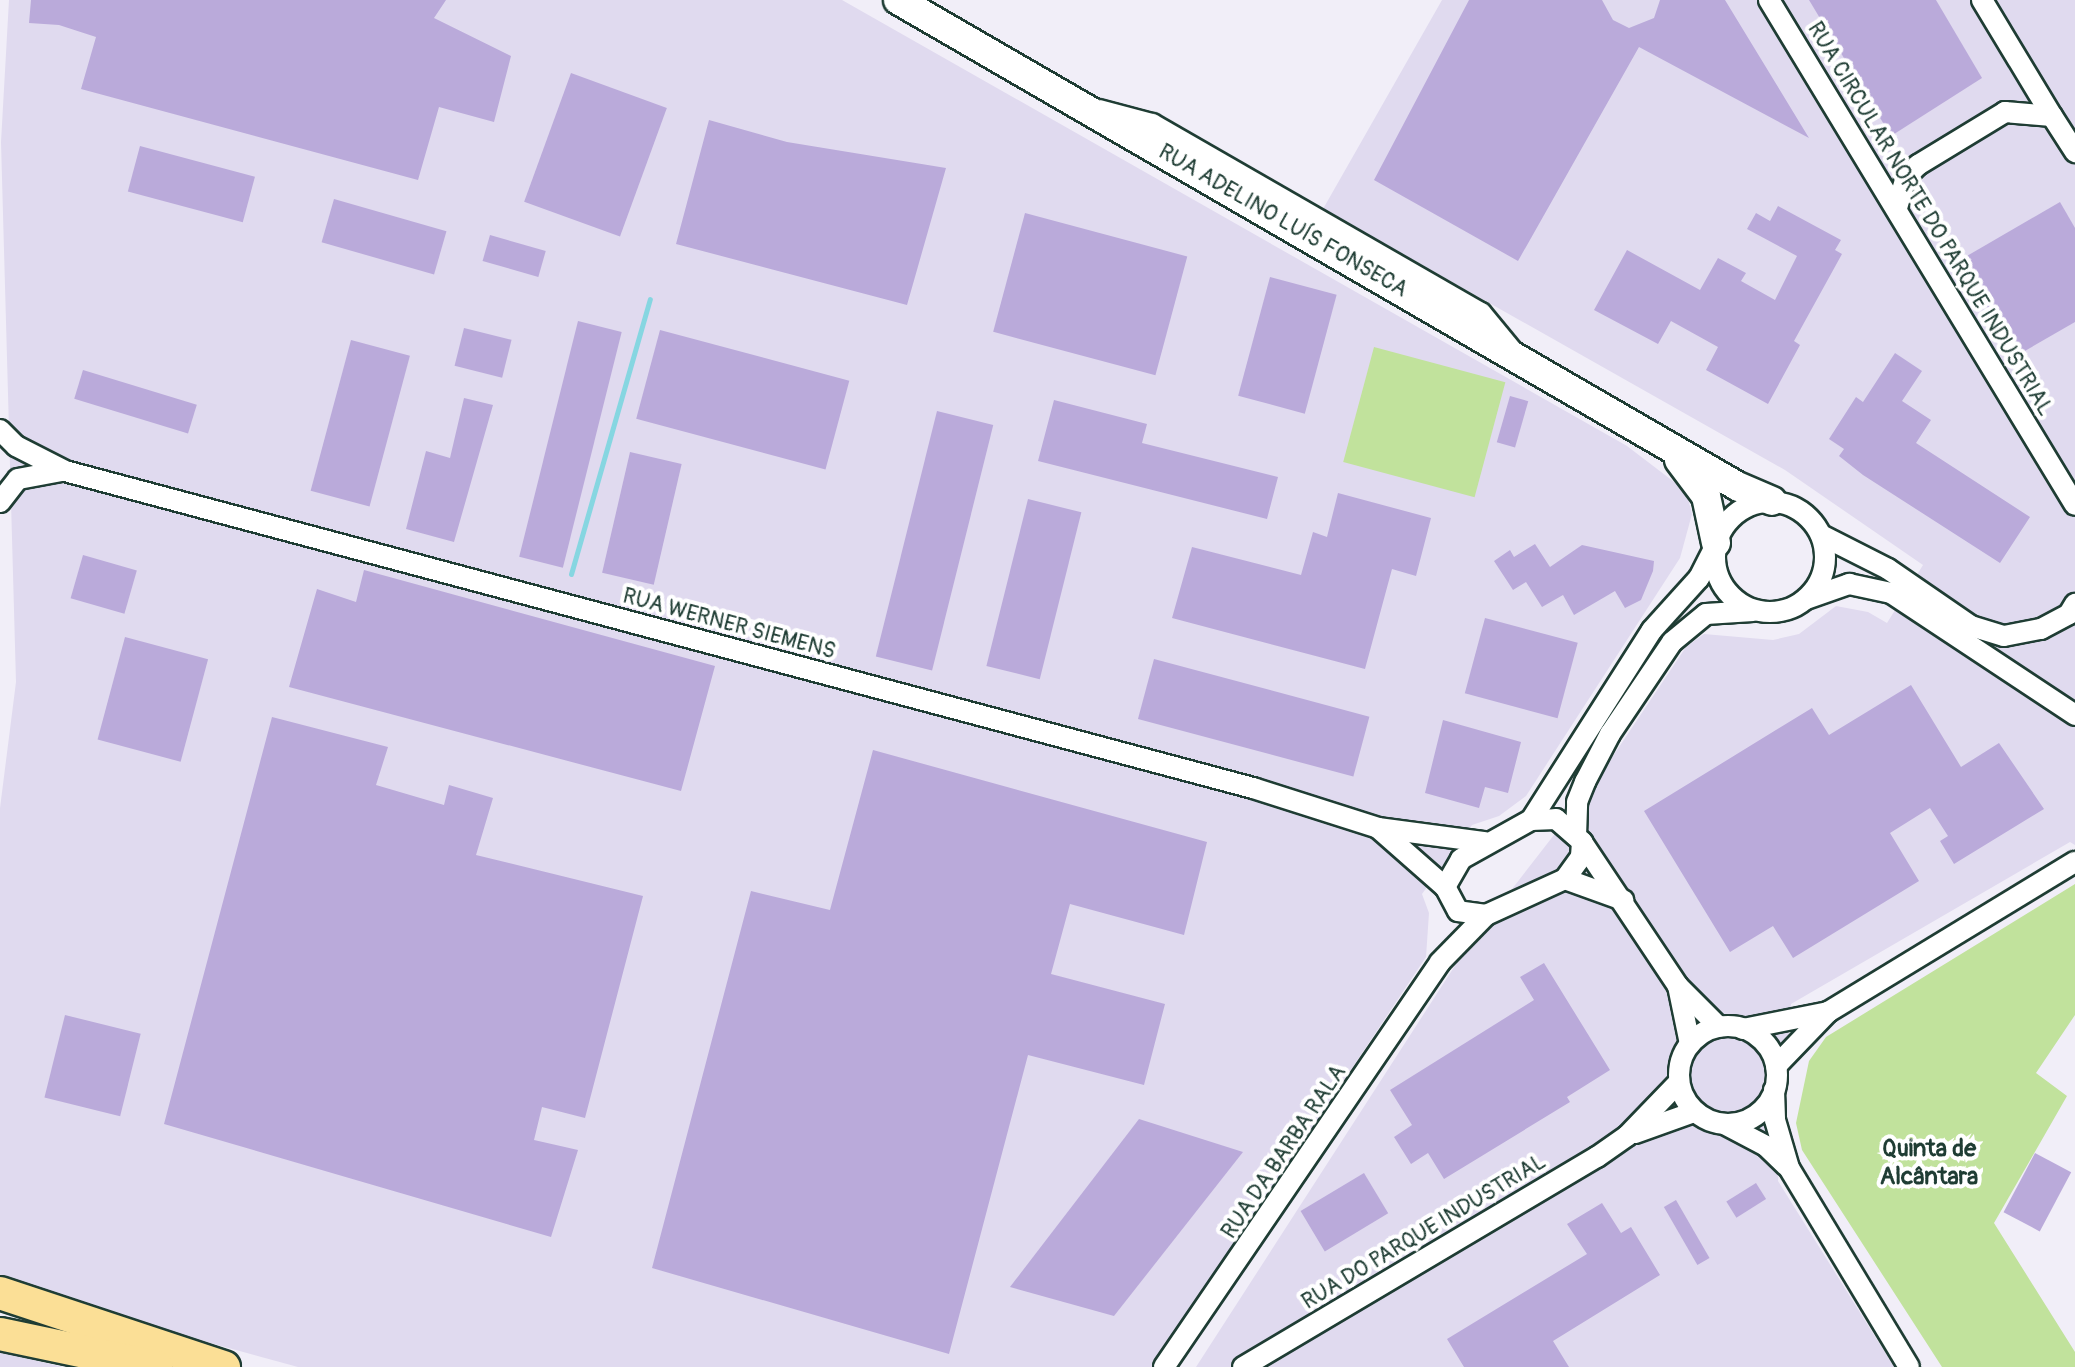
<!DOCTYPE html>
<meta charset="utf-8">
<style>
body{margin:0}
#map{position:relative;width:2075px;height:1367px;overflow:hidden;background:#f1eef8;font-family:Pangolin,sans-serif}
div>[style]{position:absolute}
[style*='--x']{left:calc(var(--x)*1px);top:calc(var(--y)*1px);width:calc(var(--w)*1px);rotate:calc(var(--a)*1deg)}
.built>*{inset:0;background:#e0daef}
.green>*{inset:0;background:#c1e29c;transform-origin:0 0}
.stream>*{height:5px;margin:-2.5px;padding:0 2.5px;transform-origin:2.5px;border-radius:2.5px;background:#86d6e1}
.building>*{inset:0;background:#baaada;transform-origin:0 0}
.roads{filter:drop-shadow(2px 0 #1f3d34) drop-shadow(-2px 0 #1f3d34) drop-shadow(0 2px #1f3d34) drop-shadow(0 -2px #1f3d34)}
.street>*{height:20px;margin:-10px;padding:0 10px;transform-origin:10px;border-radius:10px;background:#fff}
.street>.ring{margin:-10px;padding:0;box-sizing:content-box;background:none;border:20px solid #fff;border-radius:50%}
.secondary>*{height:28px;margin:-14px;padding:0 14px;transform-origin:14px;border-radius:14px;background:#fff}
.primary>*{height:32px;margin:-16px;padding:0 16px;transform-origin:16px;border-radius:16px;background:#fbdf96}
span{translate:-50% -50%;white-space:nowrap;text-align:center;line-height:1.15;-webkit-text-stroke:8px #fff;paint-order:stroke}
.street-label{font-size:22px;color:#1f3d34}
.neighbourhood-label{font-size:24px;color:#1f3d34;font-weight:700}
</style>
<div id="map">
<div class="built">
<i style="clip-path:polygon(9px 0,842px 0,1627px 446px,1686px 491px,1692px 514px,1680px 558px,1526px 796px,1499px 816px,1472px 825px,1422px 894px,1429px 913px,1426px 957px,1153px 1367px,298px 1367px,112px 1316px,0 1279px,0 808px,16px 682px,1px 142px)"></i>
<i style="clip-path:polygon(1442px 0,2075px 0,2075px 845px,2070px 842px,1791px 1004px,1778px 1181px,1894px 1367px,1196px 1367px,1467px 947px,1599px 777px,1686px 647px,1704px 634px,1773px 640px,1799px 634px,1836px 606px,1868px 612px,1887px 623px,1923px 565px,1785px 470px,1323px 209px)"></i>
<i style="clip-path:polygon(0 1352px,63px 1367px,0 1367px)"></i>
</div>
<div class="green">
<i style="left:1374px;top:347px;width:136px;height:119px;rotate:15deg"></i>
<i style="clip-path:polygon(2075px 884px,2075px 1015px,2036px 1073px,2067px 1096px,1994px 1223px,2075px 1352px,2075px 1367px,1942px 1367px,1802px 1150px,1796px 1123px,1809px 1061px,1826px 1037px)"></i>
</div>
<div class="stream">
<i style="--x:571;--y:574;--w:286;--a:-74"></i>
</div>
<div class="building">
<i style="clip-path:polygon(31px 0,446px 0,434px 18px,511px 56px,494px 122px,439px 107px,418px 180px,81px 89px,96px 37px,59px 25px,29px 23px)"></i>
<i style="clip-path:polygon(1469px 0,1602px 0,1613px 20px,1629px 28px,1654px 18px,1660px 0,1725px 0,1809px 138px,1639px 47px,1518px 261px,1374px 180px)"></i>
<i style="clip-path:polygon(1809px 0,1936px 0,1982px 78px,1891px 136px)"></i>
<i style="left:571px;top:73px;width:102px;height:137px;rotate:20deg"></i>
<i style="clip-path:polygon(709px 120px,787px 142px,946px 168px,907px 305px,676px 244px)"></i>
<i style="left:140px;top:146px;width:119px;height:47px;rotate:15deg"></i>
<i style="left:334px;top:199px;width:117px;height:45px;rotate:16deg"></i>
<i style="clip-path:polygon(2060px 202px,2075px 228px,2075px 322px,2016px 356px,1960px 260px)"></i>
<i style="clip-path:polygon(1778px 206px,1841px 240px,1835px 250px,1842px 254px,1794px 341px,1800px 345px,1768px 404px,1706px 370px,1718px 347px,1671px 321px,1658px 344px,1594px 310px,1627px 250px,1700px 290px,1718px 258px,1746px 273px,1741px 281px,1775px 300px,1797px 256px,1747px 229px,1756px 213px,1770px 221px)"></i>
<i style="left:1025px;top:213px;width:168px;height:123px;rotate:15deg"></i>
<i style="left:490px;top:235px;width:58px;height:27px;rotate:16deg"></i>
<i style="left:1270px;top:277px;width:69px;height:123px;rotate:15deg"></i>
<i style="left:578px;top:321px;width:45px;height:243px;rotate:14deg"></i>
<i style="left:464px;top:328px;width:49px;height:39px;rotate:14deg"></i>
<i style="left:660px;top:330px;width:196px;height:92px;rotate:15deg"></i>
<i style="left:351px;top:340px;width:61px;height:156px;rotate:15deg"></i>
<i style="clip-path:polygon(1895px 353px,1922px 371px,1902px 401px,1931px 420px,1916px 443px,2030px 517px,2000px 563px,1863px 475px,1839px 456px,1844px 449px,1829px 439px,1856px 397px,1863px 402px)"></i>
<i style="left:83px;top:370px;width:119px;height:30px;rotate:17deg"></i>
<i style="left:1510px;top:396px;width:19px;height:48px;rotate:16deg"></i>
<i style="clip-path:polygon(464px 398px,493px 405px,454px 542px,406px 529px,426px 451px,450px 458px)"></i>
<i style="clip-path:polygon(1054px 400px,1147px 424px,1142px 443px,1278px 477px,1267px 519px,1038px 461px)"></i>
<i style="left:937px;top:411px;width:58px;height:253px;rotate:14deg"></i>
<i style="left:630px;top:452px;width:53px;height:124px;rotate:13deg"></i>
<i style="clip-path:polygon(1338px 493px,1431px 518px,1416px 576px,1392px 569px,1365px 669px,1172px 618px,1192px 547px,1301px 575px,1313px 532px,1327px 537px)"></i>
<i style="left:1028px;top:499px;width:55px;height:172px;rotate:14deg"></i>
<i style="clip-path:polygon(1535px 544px,1550px 567px,1582px 545px,1654px 561px,1653px 571px,1641px 600px,1625px 608px,1615px 591px,1574px 615px,1563px 595px,1542px 607px,1526px 582px,1513px 590px,1494px 561px,1510px 550px,1514px 557px)"></i>
<i style="left:83px;top:555px;width:56px;height:45px;rotate:16deg"></i>
<i style="clip-path:polygon(364px 570px,715px 666px,681px 791px,289px 687px,317px 589px,356px 602px)"></i>
<i style="left:1485px;top:618px;width:96px;height:78px;rotate:15deg"></i>
<i style="left:125px;top:637px;width:86px;height:106px;rotate:15deg"></i>
<i style="left:1154px;top:659px;width:223px;height:62px;rotate:15deg"></i>
<i style="clip-path:polygon(1911px 685px,1961px 767px,1999px 743px,2044px 809px,1954px 864px,1940px 841px,1948px 836px,1930px 808px,1890px 833px,1919px 881px,1793px 958px,1773px 926px,1730px 952px,1644px 811px,1812px 708px,1829px 735px)"></i>
<i style="clip-path:polygon(272px 717px,388px 747px,376px 785px,444px 805px,449px 785px,493px 798px,476px 855px,643px 896px,585px 1118px,542px 1107px,534px 1140px,578px 1150px,551px 1237px,164px 1124px)"></i>
<i style="clip-path:polygon(1443px 720px,1521px 742px,1508px 793px,1485px 787px,1479px 808px,1425px 793px)"></i>
<i style="clip-path:polygon(873px 750px,1207px 842px,1184px 935px,1070px 904px,1051px 974px,1165px 1004px,1144px 1085px,1028px 1055px,949px 1354px,652px 1268px,751px 891px,830px 910px)"></i>
<i style="clip-path:polygon(1544px 963px,1610px 1070px,1567px 1097px,1570px 1102px,1444px 1179px,1428px 1153px,1411px 1164px,1394px 1137px,1412px 1125px,1390px 1090px,1534px 1000px,1520px 977px)"></i>
<i style="left:65px;top:1015px;width:78px;height:85px;rotate:14deg"></i>
<i style="clip-path:polygon(1139px 1119px,1243px 1152px,1114px 1316px,1010px 1287px)"></i>
<i style="left:2035px;top:1153px;width:41px;height:67px;rotate:28deg"></i>
<i style="left:1364px;top:1173px;width:47px;height:74px;rotate:59deg"></i>
<i style="left:1756px;top:1183px;width:19px;height:35px;rotate:58deg"></i>
<i style="left:1676px;top:1200px;width:67px;height:14px;rotate:60deg"></i>
<i style="clip-path:polygon(1602px 1203px,1621px 1233px,1631px 1227px,1660px 1275px,1553px 1341px,1569px 1367px,1464px 1367px,1447px 1339px,1587px 1254px,1567px 1224px)"></i>
</div>
<div class="roads">
<div class="street">
<i style="--x:1769;--y:0;--w:590;--a:58.79"></i>
<i style="--x:1982;--y:0;--w:135;--a:58.9"></i>
<i style="--x:1099;--y:110;--w:55;--a:14.8"></i>
<i style="--x:1152;--y:124;--w:379;--a:29.9"></i>
<i style="--x:1481;--y:313;--w:52;--a:50.5"></i>
<i style="--x:1897;--y:208;--w:32;--a:-74"></i>
<i style="--x:1906;--y:177;--w:17;--a:-45"></i>
<i style="--x:1918;--y:165;--w:102;--a:-31.3"></i>
<i style="--x:2005;--y:112;--w:47;--a:4.9"></i>
<i style="--x:2052;--y:116;--w:43;--a:57.4"></i>
<i style="--x:0;--y:430;--w:23;--a:45"></i>
<i style="--x:16;--y:446;--w:55;--a:27"></i>
<i style="--x:65;--y:471;--w:1230;--a:14.94"></i>
<i style="--x:1253;--y:788;--w:131;--a:17.7"></i>
<i style="--x:1378;--y:828;--w:108;--a:7.5"></i>
<i style="--x:0;--y:502;--w:29;--a:-52"></i>
<i style="--x:18;--y:479;--w:44;--a:-10.5"></i>
<i class="ring" style="left:1715px;top:502px;width:90px;height:90px"></i>
<i style="--x:1821;--y:535;--w:75;--a:26.9"></i>
<i style="--x:1888;--y:569;--w:101;--a:34.5"></i>
<i style="--x:1971;--y:626;--w:34;--a:17"></i>
<i style="--x:2004;--y:636;--w:38;--a:-11"></i>
<i style="--x:2041;--y:629;--w:32;--a:-28"></i>
<i style="--x:2069;--y:614;--w:12;--a:-59"></i>
<i style="--x:1806;--y:599;--w:46;--a:-19.2"></i>
<i style="--x:1849;--y:584;--w:43;--a:12.1"></i>
<i style="--x:1891;--y:593;--w:221;--a:33.5"></i>
<i style="--x:1556;--y:819;--w:35;--a:41"></i>
<i style="--x:1582;--y:842;--w:15;--a:94"></i>
<i style="--x:1581;--y:857;--w:27;--a:126"></i>
<i style="--x:1565;--y:879;--w:87;--a:155.5"></i>
<i style="--x:1486;--y:915;--w:28;--a:-172"></i>
<i style="--x:1458;--y:911;--w:27;--a:-118"></i>
<i style="--x:1445;--y:887;--w:32;--a:-60"></i>
<i style="--x:1461;--y:859;--w:80;--a:-29.1"></i>
<i style="--x:1531;--y:820;--w:25;--a:-2"></i>
<i style="--x:1531;--y:820;--w:225;--a:-57.5"></i>
<i style="--x:1652;--y:630;--w:70;--a:-47.9"></i>
<i style="--x:1699;--y:578;--w:33;--a:-63"></i>
<i style="--x:1378;--y:828;--w:89;--a:41.4"></i>
<i style="--x:1576;--y:836;--w:34;--a:-88"></i>
<i style="--x:1577;--y:802;--w:22;--a:-68"></i>
<i style="--x:1585;--y:782;--w:54;--a:-62.5"></i>
<i style="--x:1610;--y:734;--w:111;--a:-56"></i>
<i style="--x:1672;--y:642;--w:44;--a:-39.5"></i>
<i style="--x:1706;--y:614;--w:47;--a:-3.7"></i>
<i style="--x:1582;--y:842;--w:173;--a:56.3"></i>
<i style="--x:1678;--y:986;--w:58;--a:45"></i>
<i style="--x:1565;--y:879;--w:62;--a:19.9"></i>
<i style="--x:1678;--y:986;--w:59;--a:78.3"></i>
<i class="ring" style="left:1679px;top:1026px;width:78px;height:78px"></i>
<i style="--x:1743;--y:1029;--w:87;--a:-11.3"></i>
<i style="--x:1776;--y:1066;--w:75;--a:-46.1"></i>
<i style="--x:1828;--y:1012;--w:289;--a:-31.3"></i>
<i style="--x:1774;--y:1090;--w:30;--a:88"></i>
<i style="--x:1775;--y:1120;--w:50;--a:73.7"></i>
<i style="--x:1789;--y:1168;--w:232;--a:58.9"></i>
<i style="--x:1726;--y:1125;--w:45;--a:27.7"></i>
<i style="--x:1766;--y:1146;--w:28;--a:44"></i>
<i style="--x:1635;--y:1133;--w:63;--a:-19.6"></i>
<i style="--x:1164;--y:1367;--w:490;--a:-55.7"></i>
<i style="--x:1440;--y:962;--w:66;--a:-45.6"></i>
<i style="--x:1243;--y:1367;--w:412;--a:-30.7"></i>
<i style="--x:1597;--y:1157;--w:37;--a:-35"></i>
<i style="--x:1627;--y:1136;--w:75;--a:-46.1"></i>
</div>
<div class="secondary">
<i style="--x:898;--y:0;--w:970;--a:30.08"></i>
<i style="--x:1737;--y:486;--w:38;--a:23"></i>
<i style="--x:1679;--y:460;--w:45;--a:53.1"></i>
<i style="--x:1706;--y:496;--w:48;--a:78"></i>
</div>
<div class="primary">
<i style="--x:0;--y:1293;--w:236;--a:18.3"></i>
<i style="--x:0;--y:1334;--w:160;--a:11.9"></i>
</div>
</div>
<div class="street-label">
<span style="left:1930px;top:219px;rotate:59deg">RUA CIRCULAR NORTE DO PARQUE INDUSTRIAL</span>
<span style="left:1283px;top:221px;rotate:30deg">RUA ADELINO LUÍS FONSECA</span>
<span style="left:729px;top:624px;rotate:15deg">RUA WERNER SIEMENS</span>
<span style="left:1284px;top:1152px;rotate:-56deg">RUA DA BARBA RALA</span>
<span style="left:1424px;top:1232px;rotate:-31deg">RUA DO PARQUE INDUSTRIAL</span>
</div>
<div class="neighbourhood-label">
<span style="left:1929px;top:1163px">Quinta de<br>Alcântara</span>
</div>
</div>
